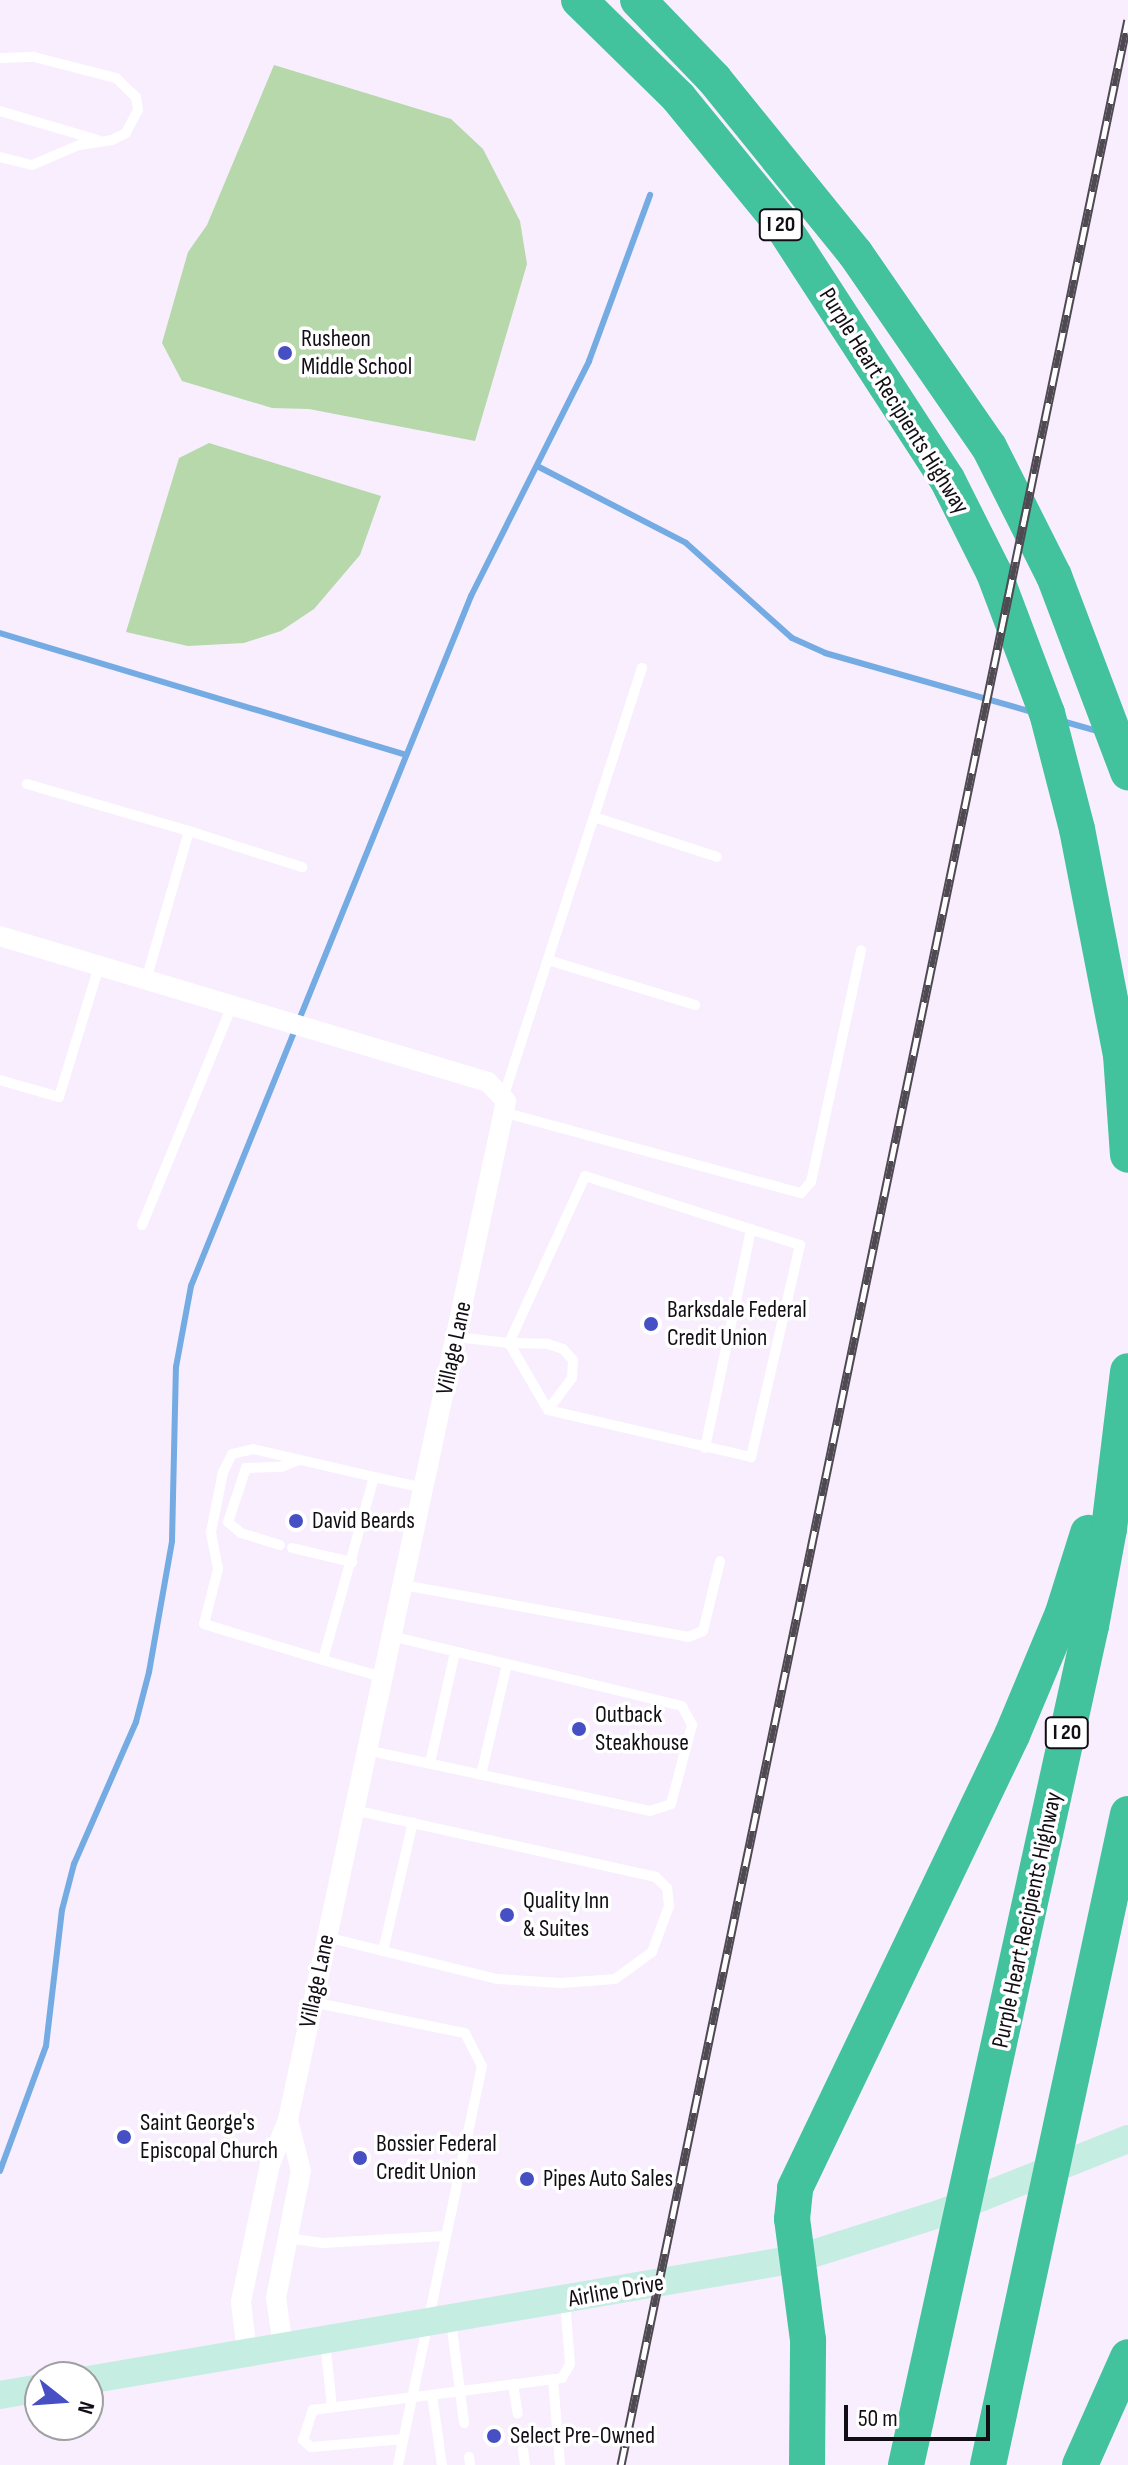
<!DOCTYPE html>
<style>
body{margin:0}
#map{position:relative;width:1128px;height:2465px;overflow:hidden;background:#f8eefe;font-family:"Sofia Sans Condensed",sans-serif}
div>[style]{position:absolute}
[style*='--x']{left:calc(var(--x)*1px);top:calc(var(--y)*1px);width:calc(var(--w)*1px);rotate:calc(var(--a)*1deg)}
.green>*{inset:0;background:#b6d8ab}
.stream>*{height:6px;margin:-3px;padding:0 3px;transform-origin:3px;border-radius:3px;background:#74abe3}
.lane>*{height:10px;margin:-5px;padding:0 5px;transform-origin:5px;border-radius:5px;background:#fff}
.street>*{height:20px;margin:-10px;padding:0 10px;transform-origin:10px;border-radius:10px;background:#fff}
.secondary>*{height:28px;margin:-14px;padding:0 14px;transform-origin:14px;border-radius:14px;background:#c6ede2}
.highway>*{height:36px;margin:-18px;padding:0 18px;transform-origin:18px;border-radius:18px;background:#42c29d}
.rail>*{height:9px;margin-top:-4.5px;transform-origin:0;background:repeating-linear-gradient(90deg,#fff 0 18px,#4f4952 0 36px);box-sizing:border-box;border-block:2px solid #4f4952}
.dots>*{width:22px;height:22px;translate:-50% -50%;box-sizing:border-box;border:4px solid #fff;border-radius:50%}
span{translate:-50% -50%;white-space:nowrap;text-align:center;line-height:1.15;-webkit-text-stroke:7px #fff;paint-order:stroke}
.shield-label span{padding:2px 6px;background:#fff;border:2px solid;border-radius:6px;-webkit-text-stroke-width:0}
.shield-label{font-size:22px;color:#120e15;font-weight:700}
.poi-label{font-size:24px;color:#120e15}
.left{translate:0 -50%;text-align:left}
.street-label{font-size:24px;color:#120e15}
.north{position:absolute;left:24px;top:2361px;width:80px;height:80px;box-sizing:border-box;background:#fff;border:2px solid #a09fa1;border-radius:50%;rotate:107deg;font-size:22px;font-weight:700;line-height:32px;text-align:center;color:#120e15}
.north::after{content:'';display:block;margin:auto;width:28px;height:36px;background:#464fc4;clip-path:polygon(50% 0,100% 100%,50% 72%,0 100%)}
.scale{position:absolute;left:844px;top:2405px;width:146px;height:36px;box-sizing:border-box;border:4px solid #120e15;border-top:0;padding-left:10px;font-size:24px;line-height:28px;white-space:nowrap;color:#120e15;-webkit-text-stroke:6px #fff;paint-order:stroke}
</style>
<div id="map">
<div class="green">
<i style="clip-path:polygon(274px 65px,451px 119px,483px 149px,520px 221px,527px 264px,475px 441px,309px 409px,272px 408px,182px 381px,162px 343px,188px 252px,207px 225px)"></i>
<i style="clip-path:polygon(209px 443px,381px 496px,360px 555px,314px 609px,281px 631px,244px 643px,188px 646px,126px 632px,179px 458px)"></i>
</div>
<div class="stream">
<i style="--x:539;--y:467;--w:165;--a:27.3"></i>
<i style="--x:686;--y:543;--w:142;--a:41.9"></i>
<i style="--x:792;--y:638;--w:36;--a:24"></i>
<i style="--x:825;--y:653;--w:215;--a:15.9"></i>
<i style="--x:0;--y:633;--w:424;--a:16.7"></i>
<i style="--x:1062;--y:721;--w:37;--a:16"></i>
<i style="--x:0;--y:2171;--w:133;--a:-69.8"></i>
<i style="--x:46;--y:2046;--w:137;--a:-83.3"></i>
<i style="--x:62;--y:1910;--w:48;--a:-75.4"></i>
<i style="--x:74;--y:1864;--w:155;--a:-66.4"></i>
<i style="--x:136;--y:1722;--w:52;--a:-75.4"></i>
<i style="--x:149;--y:1672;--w:133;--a:-80"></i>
<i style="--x:172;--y:1541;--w:174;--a:-88.7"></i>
<i style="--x:176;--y:1367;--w:82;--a:-79.5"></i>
<i style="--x:191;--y:1286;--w:745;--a:-67.91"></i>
<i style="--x:471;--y:596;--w:263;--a:-63.3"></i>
<i style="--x:589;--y:361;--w:177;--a:-69.8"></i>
</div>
<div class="lane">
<i style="--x:0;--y:58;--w:34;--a:-2"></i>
<i style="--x:34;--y:57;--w:85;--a:14.4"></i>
<i style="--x:116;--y:78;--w:28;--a:44"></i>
<i style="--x:136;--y:97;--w:13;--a:81"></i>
<i style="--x:138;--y:110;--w:26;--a:118"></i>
<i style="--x:126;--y:133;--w:16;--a:153"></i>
<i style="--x:112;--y:140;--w:33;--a:171"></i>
<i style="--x:79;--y:145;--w:51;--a:156.9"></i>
<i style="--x:32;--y:165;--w:33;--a:-166"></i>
<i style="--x:0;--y:111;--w:102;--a:16.5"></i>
<i style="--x:27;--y:784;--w:169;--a:16.2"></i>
<i style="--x:594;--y:817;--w:129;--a:18"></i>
<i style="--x:548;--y:960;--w:154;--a:17"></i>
<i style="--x:146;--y:980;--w:155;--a:-73.9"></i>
<i style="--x:189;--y:831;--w:119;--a:17.7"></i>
<i style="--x:0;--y:1080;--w:61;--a:16.1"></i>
<i style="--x:59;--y:1097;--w:137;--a:-73"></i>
<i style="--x:504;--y:1095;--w:449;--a:-72.1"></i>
<i style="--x:506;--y:1113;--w:306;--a:15.2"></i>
<i style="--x:801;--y:1193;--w:15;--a:-48"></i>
<i style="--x:811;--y:1182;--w:237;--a:-77.8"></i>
<i style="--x:142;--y:1225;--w:237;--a:-67.7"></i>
<i style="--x:456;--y:1337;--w:53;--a:6.5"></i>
<i style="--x:509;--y:1343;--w:183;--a:-65.5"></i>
<i style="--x:585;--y:1176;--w:226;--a:17.8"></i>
<i style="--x:800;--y:1245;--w:218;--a:103"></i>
<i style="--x:751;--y:1457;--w:208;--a:-167"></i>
<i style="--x:548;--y:1410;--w:78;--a:-120.2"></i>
<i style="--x:509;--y:1343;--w:39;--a:1"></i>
<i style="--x:548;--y:1344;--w:16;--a:18"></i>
<i style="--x:563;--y:1349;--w:15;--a:48"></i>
<i style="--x:573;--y:1360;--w:18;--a:93"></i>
<i style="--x:572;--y:1378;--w:40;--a:127"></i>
<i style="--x:705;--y:1448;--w:224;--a:-78.1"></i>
<i style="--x:374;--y:1477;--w:190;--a:105.6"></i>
<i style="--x:323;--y:1660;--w:124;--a:-163.2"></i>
<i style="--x:204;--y:1624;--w:57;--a:-75.7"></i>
<i style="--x:218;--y:1569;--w:38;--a:-101"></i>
<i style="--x:211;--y:1532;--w:61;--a:-78.7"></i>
<i style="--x:223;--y:1472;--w:20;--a:-63"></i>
<i style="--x:232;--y:1454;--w:22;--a:-13"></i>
<i style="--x:253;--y:1449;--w:124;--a:13"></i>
<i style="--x:374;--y:1477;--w:51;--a:12.4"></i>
<i style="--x:280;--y:1545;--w:41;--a:-162.9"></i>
<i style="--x:241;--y:1533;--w:17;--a:-140"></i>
<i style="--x:228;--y:1522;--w:57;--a:-71.6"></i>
<i style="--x:246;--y:1468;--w:35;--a:-2"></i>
<i style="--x:281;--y:1467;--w:18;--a:-22"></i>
<i style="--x:292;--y:1548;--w:62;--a:13.1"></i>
<i style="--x:403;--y:1585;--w:290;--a:10.3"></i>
<i style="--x:688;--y:1637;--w:16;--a:-22"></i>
<i style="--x:703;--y:1631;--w:72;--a:-76.3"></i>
<i style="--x:323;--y:1660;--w:61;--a:16.1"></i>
<i style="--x:366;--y:1750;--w:290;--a:12.1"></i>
<i style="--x:650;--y:1811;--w:22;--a:-18"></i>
<i style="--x:671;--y:1804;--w:82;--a:-75.1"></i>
<i style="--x:692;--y:1725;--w:21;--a:-118"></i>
<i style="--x:682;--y:1706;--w:299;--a:-166.5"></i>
<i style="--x:430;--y:1763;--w:114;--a:-77.3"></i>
<i style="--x:481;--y:1775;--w:114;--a:-76.8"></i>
<i style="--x:326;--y:1937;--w:176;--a:13.8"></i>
<i style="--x:497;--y:1979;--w:64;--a:3.6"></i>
<i style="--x:561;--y:1983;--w:54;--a:-4.2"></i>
<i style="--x:615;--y:1979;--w:46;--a:-36.1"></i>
<i style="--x:652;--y:1952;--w:49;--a:-69.7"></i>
<i style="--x:669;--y:1906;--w:18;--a:-96"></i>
<i style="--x:667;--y:1888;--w:16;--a:-135"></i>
<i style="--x:656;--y:1877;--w:309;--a:-167.5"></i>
<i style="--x:383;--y:1951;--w:132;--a:-76.9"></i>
<i style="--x:312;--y:2002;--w:156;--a:11.5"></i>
<i style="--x:465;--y:2033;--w:37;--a:63"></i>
<i style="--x:482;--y:2066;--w:408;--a:101.9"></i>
<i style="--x:287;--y:2238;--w:36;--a:8"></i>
<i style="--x:323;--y:2243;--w:121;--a:-3.3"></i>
<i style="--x:451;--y:2321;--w:103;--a:82.7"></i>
<i style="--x:325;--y:2342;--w:65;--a:83.9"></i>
<i style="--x:553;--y:2379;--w:86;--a:85.3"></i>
<i style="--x:513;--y:2384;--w:30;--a:81"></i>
<i style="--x:432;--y:2395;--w:71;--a:81.9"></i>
<i style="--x:403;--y:2439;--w:92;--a:175"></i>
<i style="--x:311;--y:2447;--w:11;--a:-139"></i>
<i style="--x:303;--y:2440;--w:32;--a:-72"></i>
<i style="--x:313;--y:2410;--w:251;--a:-7.3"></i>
<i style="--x:562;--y:2378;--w:16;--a:-60"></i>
<i style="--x:570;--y:2364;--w:62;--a:-94.6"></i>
<i style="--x:523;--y:2450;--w:15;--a:82"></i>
<i style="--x:469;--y:2457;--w:8;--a:83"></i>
</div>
<div class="street">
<i style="--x:0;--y:936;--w:509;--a:16.66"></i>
<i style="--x:488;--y:1082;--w:26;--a:47"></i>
<i style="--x:506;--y:1101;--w:1042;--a:102.08"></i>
<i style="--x:288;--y:2120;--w:48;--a:112.2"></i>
<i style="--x:270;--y:2164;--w:141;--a:101.9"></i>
<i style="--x:241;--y:2302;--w:51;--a:83.3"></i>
<i style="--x:283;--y:2347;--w:49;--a:-98.1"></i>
<i style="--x:276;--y:2298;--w:129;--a:-78.9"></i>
<i style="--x:301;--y:2171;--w:53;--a:-104.3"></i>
</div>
<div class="secondary">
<i style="--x:88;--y:2380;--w:718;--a:-9.7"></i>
<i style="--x:796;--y:2259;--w:153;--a:-17.5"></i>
<i style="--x:942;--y:2213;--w:200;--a:-21.7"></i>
<i style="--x:0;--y:2395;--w:41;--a:-9.9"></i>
</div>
<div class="highway">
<i style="--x:579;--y:0;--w:139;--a:44.4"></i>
<i style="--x:678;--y:97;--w:158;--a:50.7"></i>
<i style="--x:778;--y:219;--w:310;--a:57"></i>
<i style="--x:947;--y:479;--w:105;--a:63.4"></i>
<i style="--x:994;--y:573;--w:150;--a:69.3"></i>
<i style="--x:1047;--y:713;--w:120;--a:75.5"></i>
<i style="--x:1077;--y:829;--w:230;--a:79"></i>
<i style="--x:1121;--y:1055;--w:100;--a:86"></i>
<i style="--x:638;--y:0;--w:110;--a:46.1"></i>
<i style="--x:714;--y:79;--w:224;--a:51"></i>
<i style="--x:855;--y:253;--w:236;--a:55.4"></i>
<i style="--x:989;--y:447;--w:144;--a:63.3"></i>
<i style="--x:1054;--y:576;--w:210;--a:69.3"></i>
<i style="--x:807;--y:2465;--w:125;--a:-89.5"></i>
<i style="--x:808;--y:2340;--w:122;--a:-97.5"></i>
<i style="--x:792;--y:2219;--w:31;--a:-84"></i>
<i style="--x:795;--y:2188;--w:502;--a:-64.4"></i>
<i style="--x:1012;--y:1735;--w:132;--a:-67.3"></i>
<i style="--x:1063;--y:1613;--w:84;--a:-72.6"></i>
<i style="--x:906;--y:2465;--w:859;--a:-77.57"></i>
<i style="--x:1091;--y:1626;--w:99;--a:-79.5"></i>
<i style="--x:1109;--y:1529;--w:159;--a:-83.1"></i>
<i style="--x:988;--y:2465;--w:666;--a:-77.86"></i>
<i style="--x:1080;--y:2465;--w:118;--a:-66"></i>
</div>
<div class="rail">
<i style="--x:621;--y:2465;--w:2497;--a:-78.29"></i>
</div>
<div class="dots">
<i style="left:285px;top:353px;background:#464fc4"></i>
<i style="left:651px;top:1324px;background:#464fc4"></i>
<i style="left:296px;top:1521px;background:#464fc4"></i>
<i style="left:579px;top:1729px;background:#464fc4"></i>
<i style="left:507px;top:1915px;background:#464fc4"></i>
<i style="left:124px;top:2137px;background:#464fc4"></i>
<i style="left:360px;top:2158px;background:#464fc4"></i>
<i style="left:527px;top:2179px;background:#464fc4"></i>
<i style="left:494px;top:2436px;background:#464fc4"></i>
</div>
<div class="shield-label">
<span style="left:781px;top:225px">I 20</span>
<span style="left:1067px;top:1733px">I 20</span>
</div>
<div class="poi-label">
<span class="left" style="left:301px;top:353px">Rusheon<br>Middle School</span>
<span class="left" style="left:667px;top:1324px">Barksdale Federal<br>Credit Union</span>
<span class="left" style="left:312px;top:1521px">David Beards</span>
<span class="left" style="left:595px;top:1729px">Outback<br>Steakhouse</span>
<span class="left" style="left:523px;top:1915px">Quality Inn<br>&amp; Suites</span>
<span class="left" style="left:140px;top:2137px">Saint George's<br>Episcopal Church</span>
<span class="left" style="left:376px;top:2158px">Bossier Federal<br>Credit Union</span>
<span class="left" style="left:543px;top:2179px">Pipes Auto Sales</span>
<span class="left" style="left:510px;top:2436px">Select Pre-Owned</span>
</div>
<div class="street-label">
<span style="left:894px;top:401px;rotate:58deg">Purple Heart Recipients Highway</span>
<span style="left:454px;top:1348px;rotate:-78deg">Village Lane</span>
<span style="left:1027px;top:1920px;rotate:-78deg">Purple Heart Recipients Highway</span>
<span style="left:317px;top:1981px;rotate:-78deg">Village Lane</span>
<span style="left:616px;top:2291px;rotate:-10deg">Airline Drive</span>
</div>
<div class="north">N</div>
<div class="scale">50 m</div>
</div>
